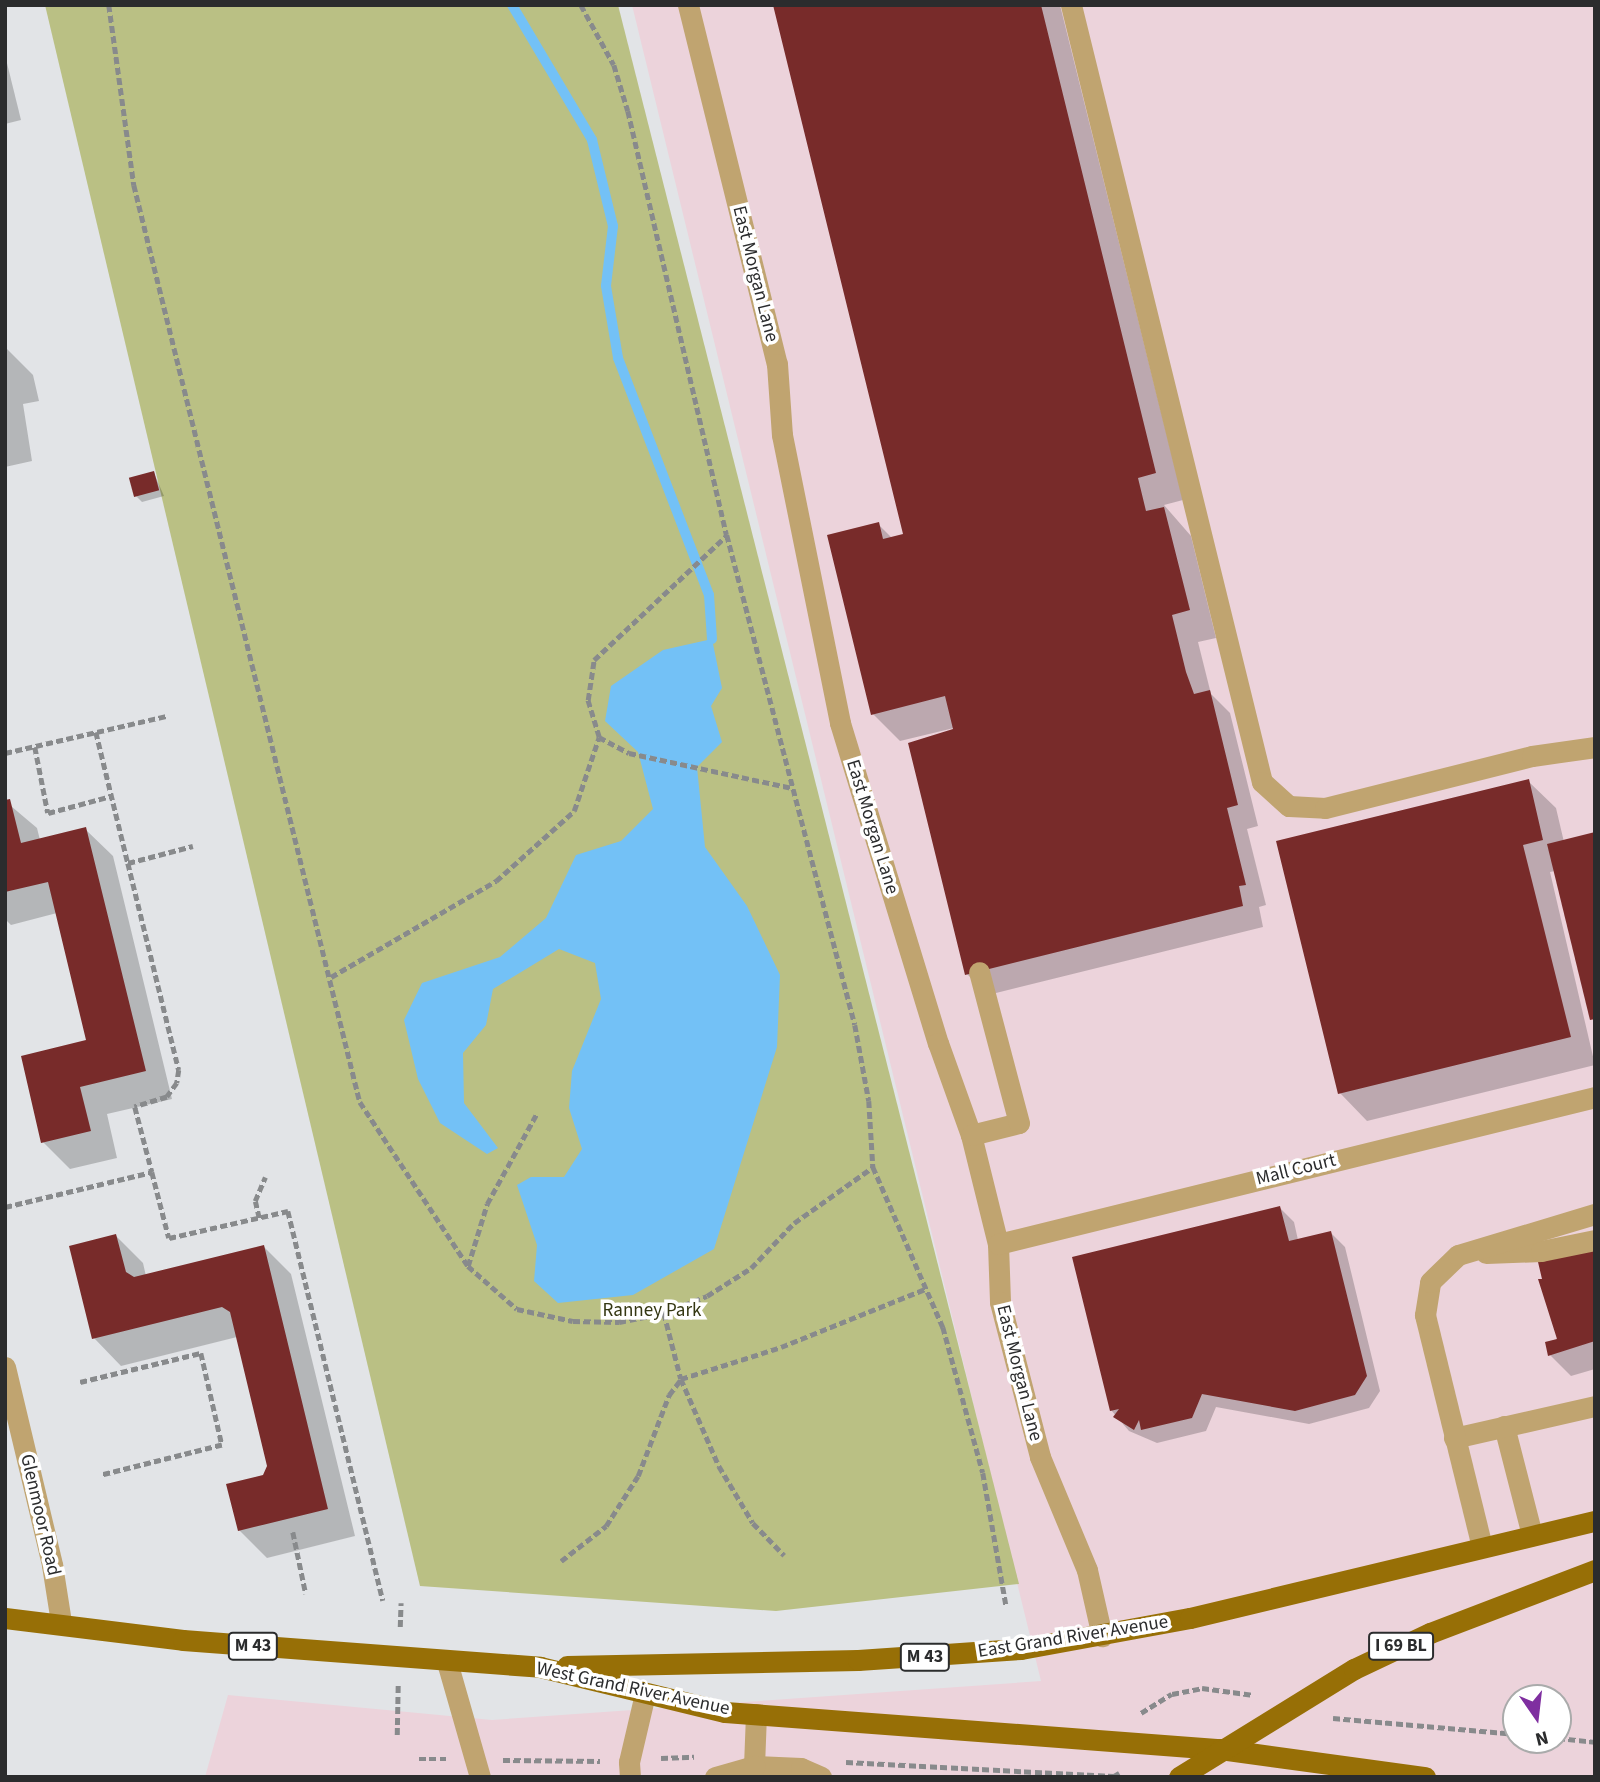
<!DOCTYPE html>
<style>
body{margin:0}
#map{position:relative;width:1600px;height:1782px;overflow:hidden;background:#e2e4e7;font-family:"Source Sans 3",sans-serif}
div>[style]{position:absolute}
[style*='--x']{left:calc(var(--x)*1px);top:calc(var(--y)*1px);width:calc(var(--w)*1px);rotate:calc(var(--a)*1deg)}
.commercial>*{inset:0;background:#ecd3db}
.green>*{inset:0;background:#bac084}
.water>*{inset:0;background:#73c1f6}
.shadow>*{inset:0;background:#0003}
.stream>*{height:10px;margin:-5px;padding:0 5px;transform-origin:5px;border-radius:5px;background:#73c1f6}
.building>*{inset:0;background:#782b2a;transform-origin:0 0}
.path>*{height:4.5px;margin-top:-2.25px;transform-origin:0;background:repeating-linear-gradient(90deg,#888a8c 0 7px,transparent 0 10.5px)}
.service>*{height:21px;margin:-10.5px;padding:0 10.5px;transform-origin:10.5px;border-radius:10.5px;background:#c0a470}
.minor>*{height:21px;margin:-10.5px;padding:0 10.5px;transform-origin:10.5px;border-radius:10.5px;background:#c0a470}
.tertiary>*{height:21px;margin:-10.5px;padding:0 10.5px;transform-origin:10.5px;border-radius:10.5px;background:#c0a470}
.primary>*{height:21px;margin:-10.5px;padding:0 10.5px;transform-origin:10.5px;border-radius:10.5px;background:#976f06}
span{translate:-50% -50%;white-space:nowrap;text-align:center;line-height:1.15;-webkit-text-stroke:7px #fff;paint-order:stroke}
.shield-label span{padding:2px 5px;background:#fff;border:2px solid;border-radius:5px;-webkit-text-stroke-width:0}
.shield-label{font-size:18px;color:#2b2c2d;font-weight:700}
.street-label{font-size:19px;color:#2b2c2d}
.park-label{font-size:19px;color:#343712}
.frame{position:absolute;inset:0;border:7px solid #2b2c2d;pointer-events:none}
.north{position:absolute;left:1502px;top:1684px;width:70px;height:70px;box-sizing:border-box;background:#fff;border:2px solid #aaabab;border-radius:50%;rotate:166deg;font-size:19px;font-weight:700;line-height:28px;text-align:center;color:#2b2c2d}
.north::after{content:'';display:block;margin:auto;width:24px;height:32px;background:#7f2fa0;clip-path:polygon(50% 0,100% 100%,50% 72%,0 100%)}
</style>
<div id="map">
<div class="commercial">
<i style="clip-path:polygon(evenodd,632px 5px,1595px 5px,1595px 1777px,205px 1777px,228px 1695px,492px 1720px,1041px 1681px,632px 5px,1516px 1698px,1558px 1698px,1558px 1740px,1516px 1740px,1516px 1698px)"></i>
</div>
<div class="green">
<i style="clip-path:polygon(45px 5px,618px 5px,1019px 1584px,776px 1611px,420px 1586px)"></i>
</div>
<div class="water">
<i style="clip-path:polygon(712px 639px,722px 688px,711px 706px,722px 742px,697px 767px,705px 847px,747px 906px,780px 975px,777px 1047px,714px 1249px,633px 1295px,558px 1303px,534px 1281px,537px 1245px,517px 1185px,531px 1177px,564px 1177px,582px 1149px,569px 1108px,572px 1071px,601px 999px,595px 963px,559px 949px,493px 989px,486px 1025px,463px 1053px,464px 1103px,498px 1148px,487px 1154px,440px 1123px,418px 1079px,404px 1020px,422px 983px,500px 957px,546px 918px,576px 855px,621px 841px,653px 809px,638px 752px,605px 721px,611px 686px,663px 650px)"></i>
</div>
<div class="shadow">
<i style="clip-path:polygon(775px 5px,1060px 5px,1183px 500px,1164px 505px,1191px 536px,1216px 638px,1198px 642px,1211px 694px,1230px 713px,1258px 826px,1247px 829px,1266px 905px,1259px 907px,1263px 927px,988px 995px,967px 974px,958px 732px,954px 728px,900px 741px,873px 714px,878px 524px,892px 538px,905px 535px)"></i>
<i style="clip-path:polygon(5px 55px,21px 120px,5px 124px)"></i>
<i style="clip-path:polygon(5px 347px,33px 375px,39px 401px,23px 404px,32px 461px,5px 467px)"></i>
<i style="clip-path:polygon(154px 473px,164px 496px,142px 502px,135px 495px)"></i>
<i style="clip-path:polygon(1528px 781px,1556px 808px,1564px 842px,1595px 834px,1595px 1022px,1555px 871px,1550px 872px,1595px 1065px,1367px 1121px,1340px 1093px)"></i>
<i style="clip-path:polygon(5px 801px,37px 828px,40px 840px,85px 829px,113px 856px,172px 1099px,107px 1114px,117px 1158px,70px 1169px,43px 1142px,88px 1041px,57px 913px,11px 925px,5px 919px)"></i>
<i style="clip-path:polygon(1280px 1208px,1294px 1222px,1298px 1240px,1331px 1233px,1345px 1247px,1380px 1391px,1369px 1408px,1309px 1424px,1216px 1407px,1206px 1431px,1157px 1443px,1129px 1431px,1111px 1410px)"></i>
<i style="clip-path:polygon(116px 1236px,143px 1263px,146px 1276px,264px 1247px,291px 1274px,355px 1536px,267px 1558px,239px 1530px,269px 1466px,237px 1337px,121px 1366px,94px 1338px)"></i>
<i style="clip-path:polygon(1595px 1244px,1595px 1369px,1571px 1376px,1550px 1355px)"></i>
</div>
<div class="stream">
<i style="--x:512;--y:5;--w:157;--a:59.3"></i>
<i style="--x:592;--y:140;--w:89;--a:76.3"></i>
<i style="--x:613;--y:226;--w:60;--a:96.7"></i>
<i style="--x:606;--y:286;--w:73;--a:80.5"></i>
<i style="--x:618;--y:358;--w:254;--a:69"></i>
<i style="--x:709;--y:595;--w:44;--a:86.1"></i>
</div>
<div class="building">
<i style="clip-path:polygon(773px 5px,1041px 5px,1156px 473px,1138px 478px,1146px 511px,1164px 507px,1190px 610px,1172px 615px,1186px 672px,1194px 694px,1210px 690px,1238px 805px,1227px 808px,1246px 885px,1239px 886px,1243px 906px,965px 975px,908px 743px,953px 729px,945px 696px,871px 715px,827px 535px,879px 522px,883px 539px,903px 534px)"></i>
<i style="left:154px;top:471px;width:20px;height:26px;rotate:75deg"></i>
<i style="clip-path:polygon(1529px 779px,1543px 840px,1523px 845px,1571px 1037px,1338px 1094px,1276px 841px)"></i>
<i style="clip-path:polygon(10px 799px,21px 843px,86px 827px,146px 1071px,80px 1087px,91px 1131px,41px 1143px,21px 1056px,86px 1040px,48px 882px,5px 892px,5px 800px)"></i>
<i style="clip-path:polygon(1595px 832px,1595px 1019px,1590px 1020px,1547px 844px)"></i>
<i style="clip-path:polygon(1280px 1206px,1289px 1241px,1331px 1231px,1367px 1376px,1355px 1395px,1295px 1411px,1202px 1394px,1192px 1418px,1141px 1430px,1139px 1420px,1134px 1430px,1113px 1417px,1119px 1409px,1110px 1411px,1072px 1257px)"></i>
<i style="clip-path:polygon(116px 1234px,126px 1272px,134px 1277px,264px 1245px,328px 1509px,238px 1531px,226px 1484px,263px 1475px,267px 1466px,230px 1312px,222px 1307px,92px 1339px,69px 1246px)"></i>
<i style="clip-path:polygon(1595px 1242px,1595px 1341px,1548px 1356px,1545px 1342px,1557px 1339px,1538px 1279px,1542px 1279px,1538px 1262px)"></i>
</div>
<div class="path">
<i style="--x:109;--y:5;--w:182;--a:82.1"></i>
<i style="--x:134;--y:185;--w:944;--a:76.16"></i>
<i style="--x:360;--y:1102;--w:196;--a:56.6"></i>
<i style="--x:468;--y:1266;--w:65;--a:41.3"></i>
<i style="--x:517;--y:1309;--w:57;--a:12.1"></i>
<i style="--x:573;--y:1321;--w:46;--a:1.2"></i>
<i style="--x:619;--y:1322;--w:46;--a:-11.3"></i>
<i style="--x:664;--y:1313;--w:46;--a:-21.6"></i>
<i style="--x:707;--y:1296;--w:52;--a:-32.5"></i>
<i style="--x:751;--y:1268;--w:62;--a:-46.3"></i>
<i style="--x:794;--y:1223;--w:97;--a:-35.3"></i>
<i style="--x:581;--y:5;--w:68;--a:61.2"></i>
<i style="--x:614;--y:65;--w:48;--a:73.1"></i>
<i style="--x:628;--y:111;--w:435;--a:76.9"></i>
<i style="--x:727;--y:535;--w:506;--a:75.36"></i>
<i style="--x:855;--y:1025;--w:77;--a:79.6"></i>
<i style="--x:869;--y:1101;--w:66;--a:86.5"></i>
<i style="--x:873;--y:1167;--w:175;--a:66.4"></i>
<i style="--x:943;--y:1327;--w:151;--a:74.7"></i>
<i style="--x:983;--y:1473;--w:134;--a:80.1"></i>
<i style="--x:96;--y:732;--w:135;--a:76.3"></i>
<i style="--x:128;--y:863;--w:67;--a:-14.7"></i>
<i style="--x:599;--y:737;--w:34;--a:28"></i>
<i style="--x:629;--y:753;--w:167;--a:12.1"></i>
<i style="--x:35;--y:747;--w:67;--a:78.9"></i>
<i style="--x:48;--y:813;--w:65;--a:-15.1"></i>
<i style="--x:5;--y:753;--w:165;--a:-12.9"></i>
<i style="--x:128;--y:863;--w:213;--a:76.2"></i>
<i style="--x:179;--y:1070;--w:13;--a:99"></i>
<i style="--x:177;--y:1083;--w:17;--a:126"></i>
<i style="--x:167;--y:1097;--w:34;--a:163"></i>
<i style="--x:135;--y:1107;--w:67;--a:75.3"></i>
<i style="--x:331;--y:977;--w:191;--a:-30.2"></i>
<i style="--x:496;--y:881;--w:105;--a:-41.9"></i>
<i style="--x:574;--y:811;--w:78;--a:-71.3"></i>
<i style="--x:599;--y:737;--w:39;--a:-107"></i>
<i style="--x:588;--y:700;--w:40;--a:-81.5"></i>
<i style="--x:594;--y:660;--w:183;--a:-43.2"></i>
<i style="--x:5;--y:1207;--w:151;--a:-13.4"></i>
<i style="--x:152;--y:1172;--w:68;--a:75.6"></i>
<i style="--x:169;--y:1238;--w:122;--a:-12.8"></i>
<i style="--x:288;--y:1211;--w:401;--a:76.3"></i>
<i style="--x:259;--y:1218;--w:17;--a:-103"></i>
<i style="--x:255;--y:1201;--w:26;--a:-67"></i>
<i style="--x:468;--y:1266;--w:65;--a:-73"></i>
<i style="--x:487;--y:1204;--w:102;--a:-61.2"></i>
<i style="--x:664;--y:1313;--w:68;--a:75.6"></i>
<i style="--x:681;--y:1379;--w:95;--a:66.4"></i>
<i style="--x:719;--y:1466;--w:66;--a:59.2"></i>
<i style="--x:753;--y:1523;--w:45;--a:45.9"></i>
<i style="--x:80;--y:1382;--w:124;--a:-13.5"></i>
<i style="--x:201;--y:1353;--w:94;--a:77.1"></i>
<i style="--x:222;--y:1445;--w:124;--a:166"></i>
<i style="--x:293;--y:1532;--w:63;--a:78.2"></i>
<i style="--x:561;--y:1561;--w:57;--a:-37.9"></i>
<i style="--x:606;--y:1526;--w:59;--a:-57.4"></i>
<i style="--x:638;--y:1476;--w:87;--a:-69.1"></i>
<i style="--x:669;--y:1395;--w:20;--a:-53"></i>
<i style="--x:681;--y:1379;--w:105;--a:-17.7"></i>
<i style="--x:781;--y:1347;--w:155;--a:-21.9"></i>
<i style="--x:400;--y:1627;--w:24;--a:-88"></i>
<i style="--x:1141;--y:1713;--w:36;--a:-32"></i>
<i style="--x:1172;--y:1694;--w:31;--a:-11"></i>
<i style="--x:1202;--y:1688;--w:52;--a:7.7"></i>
<i style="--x:1333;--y:1718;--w:184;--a:5"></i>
<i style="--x:397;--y:1735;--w:50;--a:-88.9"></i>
<i style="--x:1558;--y:1738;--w:37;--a:6"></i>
<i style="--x:661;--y:1758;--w:33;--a:-2"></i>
<i style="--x:419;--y:1759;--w:27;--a:0"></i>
<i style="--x:503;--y:1760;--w:97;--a:0.6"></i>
<i style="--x:846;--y:1762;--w:268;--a:3"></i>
<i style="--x:1114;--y:1776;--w:6;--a:-31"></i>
</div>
<div class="service">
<i style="--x:688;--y:5;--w:370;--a:76.1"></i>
<i style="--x:777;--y:364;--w:71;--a:86"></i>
<i style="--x:782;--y:435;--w:294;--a:78.6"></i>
<i style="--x:840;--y:723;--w:335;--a:73"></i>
<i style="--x:938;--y:1043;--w:98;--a:70.3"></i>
<i style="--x:971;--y:1135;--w:112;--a:76.1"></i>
<i style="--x:998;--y:1244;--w:58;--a:88"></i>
<i style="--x:1000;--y:1302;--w:160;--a:75.5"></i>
<i style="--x:1040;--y:1457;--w:122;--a:67.4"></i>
<i style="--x:1087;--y:1570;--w:68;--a:77.2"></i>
<i style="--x:1071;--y:5;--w:800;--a:76.19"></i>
<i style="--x:1262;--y:782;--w:36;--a:42"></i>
<i style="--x:1289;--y:806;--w:36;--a:3"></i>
<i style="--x:1325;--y:808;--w:213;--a:-14.1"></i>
<i style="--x:1532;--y:756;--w:64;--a:-8.1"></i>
<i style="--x:971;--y:1135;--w:49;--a:-14"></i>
<i style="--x:1019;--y:1123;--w:156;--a:-104.8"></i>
<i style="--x:998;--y:1244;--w:615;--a:-13.83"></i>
<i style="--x:1486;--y:1253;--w:55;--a:-2.1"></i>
<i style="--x:1541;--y:1251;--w:55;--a:-11.5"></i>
<i style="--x:1504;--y:1426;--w:113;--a:75.6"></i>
<i style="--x:1454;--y:1438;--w:145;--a:-12.8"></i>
<i style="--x:1482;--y:1547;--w:239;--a:-103.8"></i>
<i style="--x:1425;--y:1315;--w:33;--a:-81"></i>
<i style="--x:1430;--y:1282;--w:39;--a:-44"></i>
<i style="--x:1458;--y:1255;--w:143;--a:-16.7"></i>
<i style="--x:756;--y:1714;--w:52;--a:92.2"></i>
<i style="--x:754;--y:1766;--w:47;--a:2.4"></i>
<i style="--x:801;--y:1768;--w:22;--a:24"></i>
<i style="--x:630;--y:1777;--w:15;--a:-94"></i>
<i style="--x:629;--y:1762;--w:70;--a:-76.8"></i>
<i style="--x:715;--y:1777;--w:41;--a:-15.8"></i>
</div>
<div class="minor">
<i style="--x:5;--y:1367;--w:204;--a:76.6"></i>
<i style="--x:52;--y:1565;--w:58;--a:81"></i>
</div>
<div class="tertiary">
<i style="--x:447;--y:1662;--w:120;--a:74"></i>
</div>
<div class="primary">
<i style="--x:5;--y:1618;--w:179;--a:7"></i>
<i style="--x:183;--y:1640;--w:358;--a:4.3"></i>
<i style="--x:540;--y:1667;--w:190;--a:13.7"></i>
<i style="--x:725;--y:1712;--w:496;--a:4.3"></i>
<i style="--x:1220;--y:1749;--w:207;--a:7.8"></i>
<i style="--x:567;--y:1666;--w:291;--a:-1.2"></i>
<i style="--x:858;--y:1660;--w:163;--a:-3.9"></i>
<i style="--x:1021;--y:1649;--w:172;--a:-10.4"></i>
<i style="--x:1190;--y:1618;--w:416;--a:-13.5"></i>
<i style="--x:1179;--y:1777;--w:206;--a:-31.7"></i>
<i style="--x:1354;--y:1669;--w:84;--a:-25.3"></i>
<i style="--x:1430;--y:1633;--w:177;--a:-20.9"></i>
</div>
<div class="shield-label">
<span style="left:253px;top:1646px">M 43</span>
<span style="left:1401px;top:1646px">I 69 BL</span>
<span style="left:925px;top:1657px">M 43</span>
</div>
<div class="street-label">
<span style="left:755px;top:274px;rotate:76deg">East Morgan Lane</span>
<span style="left:872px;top:827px;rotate:73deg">East Morgan Lane</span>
<span style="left:1296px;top:1170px;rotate:-14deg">Mall Court</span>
<span style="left:1019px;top:1373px;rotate:76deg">East Morgan Lane</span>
<span style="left:40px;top:1515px;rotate:77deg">Glenmoor Road</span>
<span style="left:1073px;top:1637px;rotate:-9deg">East Grand River Avenue</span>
<span style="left:633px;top:1689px;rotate:12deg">West Grand River Avenue</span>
</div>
<div class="park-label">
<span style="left:652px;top:1311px">Ranney Park</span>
</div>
<div class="frame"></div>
<div class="north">N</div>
</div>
